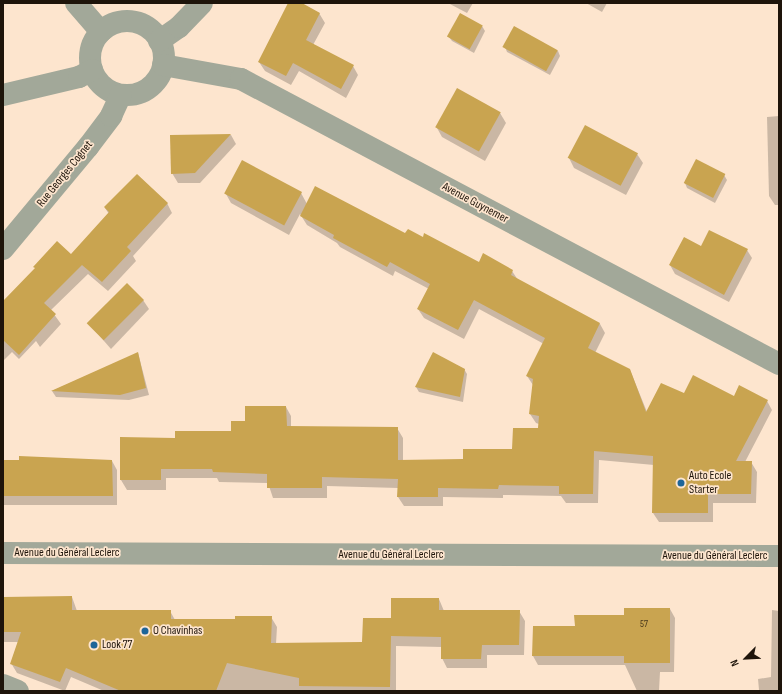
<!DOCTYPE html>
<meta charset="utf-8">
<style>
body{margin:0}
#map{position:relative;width:782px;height:694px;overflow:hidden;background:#fde5ce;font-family:"Sofia Sans Condensed",sans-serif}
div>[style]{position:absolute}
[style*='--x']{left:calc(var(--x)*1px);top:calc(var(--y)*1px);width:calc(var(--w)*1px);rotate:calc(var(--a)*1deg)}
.shadow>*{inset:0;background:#0003}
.building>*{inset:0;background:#c9a450;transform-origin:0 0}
.minor>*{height:22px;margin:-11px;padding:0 11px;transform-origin:11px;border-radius:11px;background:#a2a899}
.minor>.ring{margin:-11px;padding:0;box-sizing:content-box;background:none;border:22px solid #a2a899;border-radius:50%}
.tertiary>*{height:22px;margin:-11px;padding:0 11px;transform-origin:11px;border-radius:11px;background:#a2a899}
.dots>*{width:11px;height:11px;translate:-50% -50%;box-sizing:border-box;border:2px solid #fde5ce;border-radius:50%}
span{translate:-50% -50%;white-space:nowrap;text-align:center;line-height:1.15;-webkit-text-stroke:3.5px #fde5ce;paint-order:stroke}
.number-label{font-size:10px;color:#49381c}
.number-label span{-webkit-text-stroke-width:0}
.street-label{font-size:12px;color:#1e140a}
.poi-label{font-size:12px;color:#1e140a}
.left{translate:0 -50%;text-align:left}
.frame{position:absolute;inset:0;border:4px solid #1e140a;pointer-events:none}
.north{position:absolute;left:726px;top:638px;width:40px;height:40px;-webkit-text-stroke:3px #fde5ce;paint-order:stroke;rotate:246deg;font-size:11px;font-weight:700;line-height:16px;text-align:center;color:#1e140a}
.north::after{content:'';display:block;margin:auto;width:14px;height:18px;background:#1e140a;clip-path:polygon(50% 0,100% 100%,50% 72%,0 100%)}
</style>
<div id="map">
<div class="shadow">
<i style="clip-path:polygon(289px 3px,300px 3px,319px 13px,325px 23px,313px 45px,353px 66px,358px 75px,346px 98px,299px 71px,291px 85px,265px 71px,259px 62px)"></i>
<i style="clip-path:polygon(448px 3px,473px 3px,467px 13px)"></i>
<i style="clip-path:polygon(586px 3px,607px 3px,602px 12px)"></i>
<i style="clip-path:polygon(482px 26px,485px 31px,474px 53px,452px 41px,449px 37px)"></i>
<i style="clip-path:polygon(514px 28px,558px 51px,560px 56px,550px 75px,507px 52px,505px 47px)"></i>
<i style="clip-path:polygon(500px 113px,506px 123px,485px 161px,442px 137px,437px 128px)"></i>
<i style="clip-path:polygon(779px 116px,779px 205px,775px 205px,769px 196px,767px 117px)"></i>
<i style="clip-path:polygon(231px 135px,236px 144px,200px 183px,178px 183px,172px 173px,171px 136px)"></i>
<i style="clip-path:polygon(637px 154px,643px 163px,626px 195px,574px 168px,569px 158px)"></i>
<i style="clip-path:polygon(724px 175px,727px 180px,715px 203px,687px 188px,685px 183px)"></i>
<i style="clip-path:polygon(301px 193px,307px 204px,406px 235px,479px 263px,512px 271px,518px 280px,600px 324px,605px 333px,595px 353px,630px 370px,647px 412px,685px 395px,767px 401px,772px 410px,745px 462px,751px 462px,757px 472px,756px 503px,713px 503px,713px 522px,659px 522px,653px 513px,654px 465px,599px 460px,598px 503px,566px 503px,561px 496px,503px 495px,503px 498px,443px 497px,443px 506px,404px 506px,398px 497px,398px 488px,327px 486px,327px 498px,273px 498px,268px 483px,219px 482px,217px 478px,166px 478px,166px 490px,127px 490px,121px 480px,121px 438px,176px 439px,232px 432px,246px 422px,286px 407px,291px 416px,291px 427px,397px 428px,403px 438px,403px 460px,464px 460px,513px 450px,538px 429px,539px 424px,536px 423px,530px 414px,533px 385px,527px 376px,544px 344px,479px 309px,464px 339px,424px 318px,418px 309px,429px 289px,395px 271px,393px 276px,340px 247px,337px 243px,307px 225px,300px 214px,289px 235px,231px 203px,226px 194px)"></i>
<i style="clip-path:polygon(167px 203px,172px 213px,133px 256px,136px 261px,108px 291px,88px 274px,51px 310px,61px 324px,40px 347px,36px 341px,19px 359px,12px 352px,3px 361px,3px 312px,14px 306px,71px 255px,109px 214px,105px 208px)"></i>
<i style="clip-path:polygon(701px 248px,747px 250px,752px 258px,729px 302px,675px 274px,670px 265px)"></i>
<i style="clip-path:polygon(143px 300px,149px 309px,111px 349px,90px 325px)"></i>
<i style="clip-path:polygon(138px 353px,149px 395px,129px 400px,56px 397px,52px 391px)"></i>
<i style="clip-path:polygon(433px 353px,464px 369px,467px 374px,463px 402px,419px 392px,416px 387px)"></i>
<i style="clip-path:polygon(3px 461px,112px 461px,117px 470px,117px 505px,3px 505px)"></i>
<i style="clip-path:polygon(3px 597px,72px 597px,77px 611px,170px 611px,175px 620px,236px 620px,271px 617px,277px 627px,276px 644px,363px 643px,390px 619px,439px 599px,444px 611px,519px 611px,525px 621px,524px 655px,487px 655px,487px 668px,447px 668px,442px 658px,442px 647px,396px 646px,396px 691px,104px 691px,71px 677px,65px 691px,17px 673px,11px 663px,18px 642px,3px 642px)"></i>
<i style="clip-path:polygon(670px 609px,675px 618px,674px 672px,660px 672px,659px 691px,637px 691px,625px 665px,538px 665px,533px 656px,576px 627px)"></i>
<i style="clip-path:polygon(772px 610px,779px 611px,779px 691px,742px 691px,759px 690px,758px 679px,771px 677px)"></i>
</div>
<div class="building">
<i style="clip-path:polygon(288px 3px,302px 3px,320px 13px,306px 40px,354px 65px,341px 89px,293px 63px,286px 76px,258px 62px)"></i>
<i style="left:460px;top:13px;width:26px;height:27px;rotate:29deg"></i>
<i style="left:514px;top:26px;width:50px;height:24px;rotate:29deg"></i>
<i style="left:457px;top:88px;width:50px;height:45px;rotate:29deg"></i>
<i style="left:585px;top:125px;width:60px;height:37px;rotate:28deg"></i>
<i style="clip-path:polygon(231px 134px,195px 173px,171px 174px,170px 135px)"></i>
<i style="left:696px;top:159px;width:33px;height:27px;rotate:27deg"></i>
<i style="left:242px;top:160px;width:68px;height:38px;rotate:28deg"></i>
<i style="clip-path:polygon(137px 174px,168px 203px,127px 247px,131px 251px,102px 282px,82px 265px,44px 303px,56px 314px,19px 355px,3px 340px,3px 301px,35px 268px,33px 267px,57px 241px,71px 254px,109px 212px,104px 207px)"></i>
<i style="clip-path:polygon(315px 186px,405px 233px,408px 229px,423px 237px,424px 233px,479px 262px,483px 253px,513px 270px,511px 275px,600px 323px,588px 348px,630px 369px,646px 412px,661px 383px,684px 393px,693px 375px,734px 396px,739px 385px,768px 400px,736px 461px,752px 461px,751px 494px,708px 494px,708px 513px,652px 513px,653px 456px,594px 451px,593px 494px,559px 494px,559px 486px,499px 485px,498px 489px,438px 488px,438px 497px,397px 497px,398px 479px,322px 477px,322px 488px,267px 488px,267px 474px,213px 472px,212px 469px,161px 469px,161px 480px,120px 480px,120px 437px,175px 438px,175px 431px,231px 431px,231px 421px,245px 421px,245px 406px,286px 406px,287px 426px,398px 427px,398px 470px,398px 460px,463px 459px,463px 449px,512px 449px,513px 428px,538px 428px,539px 416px,529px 414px,533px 379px,526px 376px,545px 338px,474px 300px,458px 330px,417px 309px,430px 284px,390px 262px,387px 267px,333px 238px,334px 235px,300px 216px)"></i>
<i style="clip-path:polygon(709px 230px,748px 249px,724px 295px,669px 265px,684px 237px,701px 246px)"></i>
<i style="left:127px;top:283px;width:24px;height:57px;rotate:45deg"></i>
<i style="clip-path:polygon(138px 352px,146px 388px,120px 395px,51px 391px)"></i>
<i style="clip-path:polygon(433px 352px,465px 369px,460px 397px,415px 387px)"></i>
<i style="clip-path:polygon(19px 456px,112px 460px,113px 496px,3px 496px,3px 460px,19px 460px)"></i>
<i style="clip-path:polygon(72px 596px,72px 610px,171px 610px,171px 619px,235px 619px,235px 616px,272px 616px,271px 643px,362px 642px,363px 618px,391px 618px,391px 624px,391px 598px,439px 598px,439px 610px,520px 610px,519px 645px,482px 645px,481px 659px,441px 659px,441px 637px,391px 636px,390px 687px,299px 686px,299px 678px,227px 663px,216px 691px,121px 691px,66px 668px,60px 682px,10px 664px,21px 632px,3px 632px,3px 597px)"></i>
<i style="clip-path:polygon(624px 608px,670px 608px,670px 663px,624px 663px,624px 656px,532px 656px,533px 626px,575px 626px,574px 615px,624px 615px)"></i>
</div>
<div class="minor">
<i style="--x:76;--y:3;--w:38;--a:49"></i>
<i class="ring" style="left:90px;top:21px;width:52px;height:52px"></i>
<i style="--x:159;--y:41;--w:24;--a:-35"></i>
<i style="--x:179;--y:27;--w:33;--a:-46"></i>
<i style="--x:163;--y:65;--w:79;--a:10.2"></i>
<i style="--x:241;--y:79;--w:609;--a:27.91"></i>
<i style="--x:3;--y:95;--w:78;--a:-13.3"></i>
<i style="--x:79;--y:77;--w:15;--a:-28"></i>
<i style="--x:3;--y:249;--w:133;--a:-50.2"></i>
<i style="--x:88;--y:147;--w:39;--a:-53"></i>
<i style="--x:111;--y:116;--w:23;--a:-65"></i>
<i style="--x:3;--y:685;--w:16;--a:22"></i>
</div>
<div class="tertiary">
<i style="--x:3;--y:553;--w:776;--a:0.22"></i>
</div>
<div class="dots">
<i style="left:681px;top:483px;background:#1e6599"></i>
<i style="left:145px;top:631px;background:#1e6599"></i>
<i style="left:94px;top:645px;background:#1e6599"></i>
</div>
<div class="number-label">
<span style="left:644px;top:625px">57</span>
</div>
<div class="street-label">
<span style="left:65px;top:174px;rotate:-51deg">Rue Georges Cognet</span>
<span style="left:475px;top:203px;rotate:28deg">Avenue Guynemer</span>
<span style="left:67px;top:553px">Avenue du Général Leclerc</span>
<span style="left:391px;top:555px">Avenue du Général Leclerc</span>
<span style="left:715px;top:556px">Avenue du Général Leclerc</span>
</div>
<div class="poi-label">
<span class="left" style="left:689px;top:483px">Auto Ecole<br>Starter</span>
<span class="left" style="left:153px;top:631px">O Chavinhas</span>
<span class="left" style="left:102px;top:645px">Look 77</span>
</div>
<div class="frame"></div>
<div class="north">N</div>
</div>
